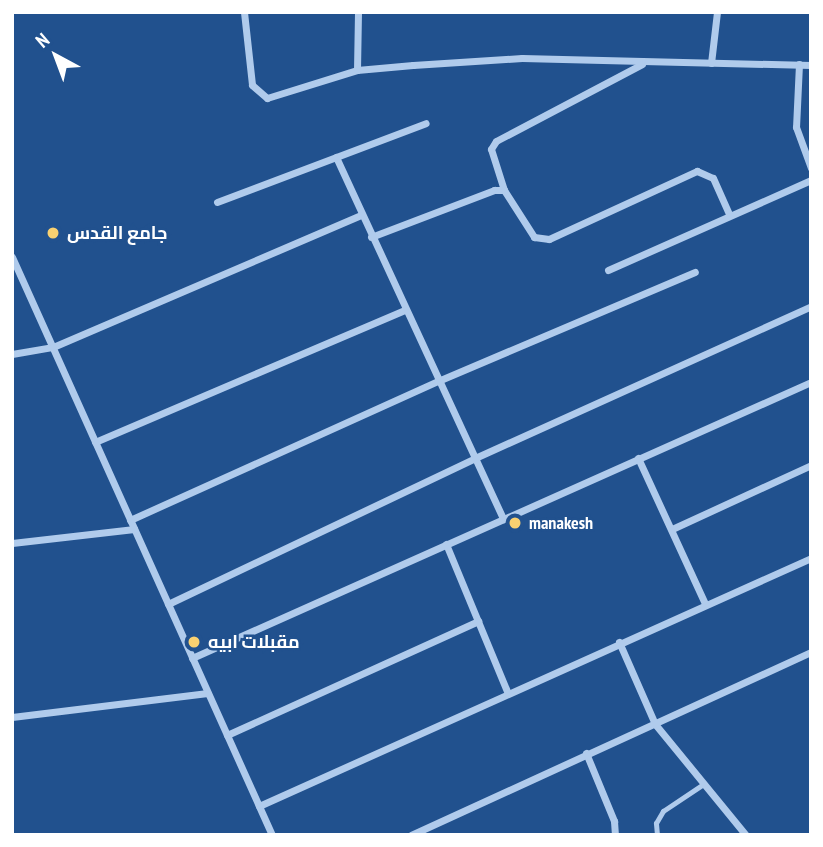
<!DOCTYPE html>
<meta charset="utf-8">
<style>
body{margin:0}
#map{position:relative;width:823px;height:847px;overflow:hidden;background:#21518e;font-family:"PT Sans Narrow",Cairo,sans-serif}
div>[style]{position:absolute}
[style*='--x']{left:calc(var(--x)*1px);top:calc(var(--y)*1px);width:calc(var(--w)*1px);rotate:calc(var(--a)*1deg)}
.lane>*{height:5px;margin:-2.5px;padding:0 2.5px;transform-origin:2.5px;border-radius:2.5px;background:#b0cbec}
.street>*{height:7px;margin:-3.5px;padding:0 3.5px;transform-origin:3.5px;border-radius:3.5px;background:#b0cbec}
.dots>*{width:19px;height:19px;translate:-50% -50%;box-sizing:border-box;border:4px solid #21518e;border-radius:50%}
span{translate:-50% -50%;white-space:nowrap;text-align:center;line-height:1.15;-webkit-text-stroke:5px #21518e;paint-order:stroke}
.poi-label{font-size:18px;color:#fff;font-weight:700}
.left{translate:0 -50%;text-align:left}
.frame{position:absolute;inset:0;border:14px solid #fff;pointer-events:none}
.north{position:absolute;left:21px;top:21px;width:70px;height:70px;-webkit-text-stroke:5px #21518e;paint-order:stroke;rotate:319deg;font-size:19px;font-weight:700;line-height:28px;text-align:center;color:#fff}
.north::after{content:'';display:block;margin:auto;width:24px;height:32px;background:#fff;clip-path:polygon(50% 0,100% 100%,50% 72%,0 100%)}
</style>
<div id="map">
<div class="lane">
<i style="--x:657;--y:835;--w:12;--a:-95"></i>
<i style="--x:656;--y:823;--w:14;--a:-60"></i>
<i style="--x:663;--y:811;--w:47;--a:-33.7"></i>
</div>
<div class="street">
<i style="--x:244;--y:12;--w:73;--a:83.7"></i>
<i style="--x:252;--y:85;--w:20;--a:41"></i>
<i style="--x:267;--y:98;--w:94;--a:-17.3"></i>
<i style="--x:357;--y:70;--w:56;--a:-5.1"></i>
<i style="--x:413;--y:65;--w:109;--a:-3.7"></i>
<i style="--x:522;--y:58;--w:289;--a:1.4"></i>
<i style="--x:711;--y:63;--w:51;--a:-83.3"></i>
<i style="--x:799;--y:64;--w:63;--a:92.7"></i>
<i style="--x:796;--y:127;--w:44;--a:69.9"></i>
<i style="--x:357;--y:70;--w:58;--a:-89"></i>
<i style="--x:336;--y:157;--w:399;--a:65.2"></i>
<i style="--x:504;--y:190;--w:43;--a:-107.6"></i>
<i style="--x:491;--y:149;--w:9;--a:-58"></i>
<i style="--x:496;--y:141;--w:165;--a:-27.8"></i>
<i style="--x:217;--y:202;--w:223;--a:-20.7"></i>
<i style="--x:371;--y:237;--w:132;--a:-20.9"></i>
<i style="--x:494;--y:190;--w:10;--a:0"></i>
<i style="--x:504;--y:190;--w:56;--a:57.4"></i>
<i style="--x:534;--y:237;--w:15;--a:8"></i>
<i style="--x:549;--y:239;--w:163;--a:-24.7"></i>
<i style="--x:697;--y:171;--w:17;--a:24"></i>
<i style="--x:713;--y:178;--w:39;--a:66"></i>
<i style="--x:12;--y:257;--w:634;--a:65.78"></i>
<i style="--x:608;--y:270;--w:222;--a:-23.9"></i>
<i style="--x:12;--y:354;--w:42;--a:-9.7"></i>
<i style="--x:53;--y:347;--w:335;--a:-23.2"></i>
<i style="--x:95;--y:442;--w:336;--a:-23.1"></i>
<i style="--x:638;--y:458;--w:161;--a:65.3"></i>
<i style="--x:130;--y:520;--w:338;--a:-24.3"></i>
<i style="--x:438;--y:381;--w:279;--a:-23"></i>
<i style="--x:672;--y:529;--w:153;--a:-24.7"></i>
<i style="--x:12;--y:543;--w:123;--a:-6.5"></i>
<i style="--x:446;--y:544;--w:159;--a:67.5"></i>
<i style="--x:168;--y:604;--w:340;--a:-25.4"></i>
<i style="--x:475;--y:458;--w:369;--a:-24.3"></i>
<i style="--x:619;--y:642;--w:90;--a:66.3"></i>
<i style="--x:655;--y:724;--w:144;--a:50.7"></i>
<i style="--x:192;--y:658;--w:678;--a:-24.03"></i>
<i style="--x:12;--y:717;--w:197;--a:-7"></i>
<i style="--x:227;--y:735;--w:276;--a:-24.4"></i>
<i style="--x:586;--y:753;--w:74;--a:67.6"></i>
<i style="--x:614;--y:821;--w:14;--a:86"></i>
<i style="--x:259;--y:806;--w:605;--a:-24.19"></i>
<i style="--x:411;--y:835;--w:440;--a:-24.6"></i>
</div>
<div class="dots">
<i style="left:53px;top:233px;background:#f9d171"></i>
<i style="left:515px;top:523px;background:#f9d171"></i>
<i style="left:194px;top:642px;background:#f9d171"></i>
</div>
<div class="poi-label">
<span class="left" style="left:67px;top:233px">جامع القدس</span>
<span class="left" style="left:529px;top:523px">manakesh</span>
<span class="left" style="left:208px;top:642px">مقبلات ابيه</span>
</div>
<div class="frame"></div>
<div class="north">N</div>
</div>
